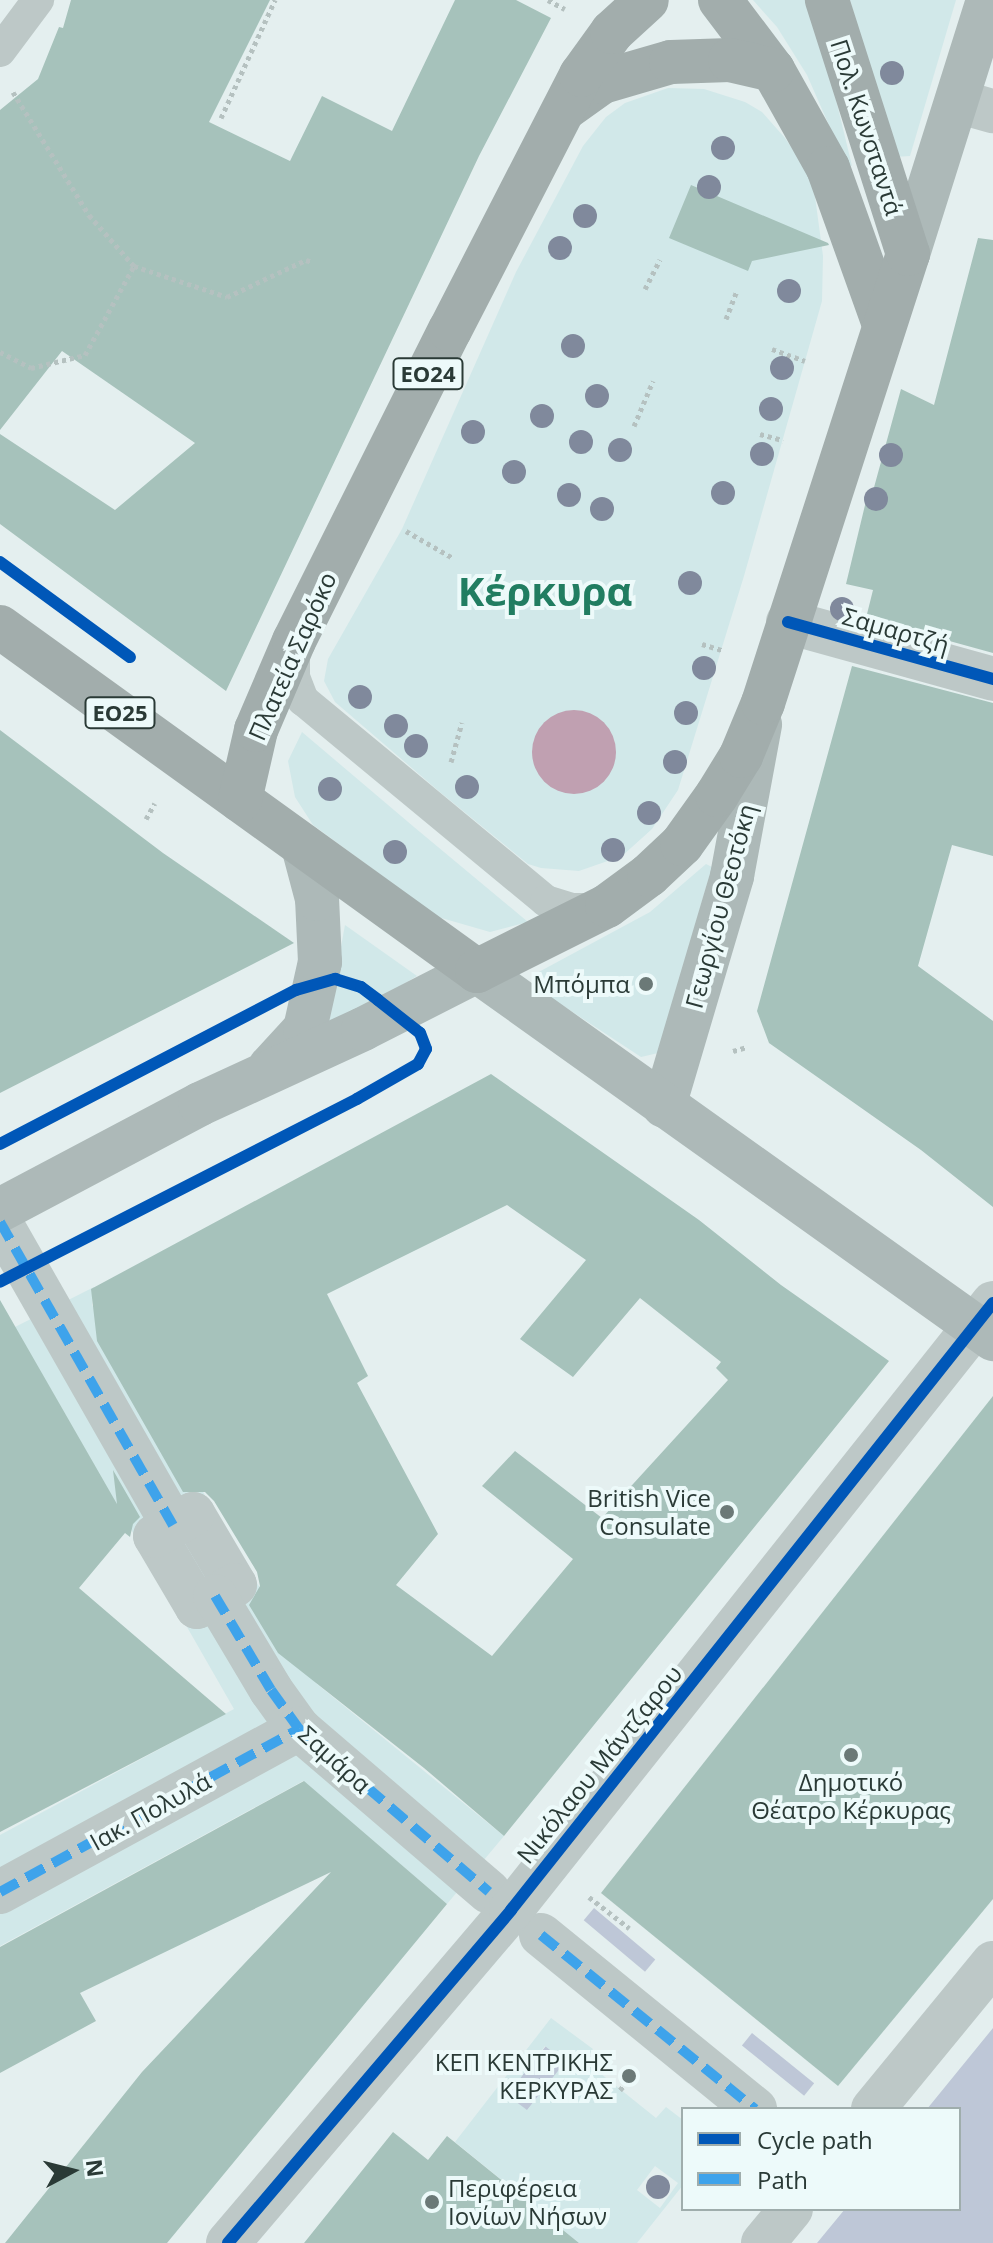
<!DOCTYPE html>
<meta charset="utf-8">
<style>
body{margin:0}
#map{position:relative;width:993px;height:2243px;overflow:hidden;background:#e4efef;font-family:"Open Sans",sans-serif}
div>[style]{position:absolute}
[style*='--x']{left:calc(var(--x)*1px);top:calc(var(--y)*1px);width:calc(var(--w)*1px);rotate:calc(var(--a)*1deg)}
.green>*{inset:0;background:#bec7d7;transform-origin:0 0}
.plaza>*{inset:0;background:#d1e8e9}
.water>*{inset:0;background:#c0a0b1}
.round{border-radius:50%}
.building>*{inset:0;background:#a6c2bb}
.path>*{height:5px;margin-top:-2.5px;transform-origin:0;background:repeating-linear-gradient(90deg,#b5c1c0 0 4px,transparent 0 8px)}
.service>*{height:32px;margin:-16px;padding:0 16px;transform-origin:16px;border-radius:16px;background:#bdc8c7}
.pedestrian>*{height:44px;margin:-22px;padding:0 22px;transform-origin:22px;border-radius:22px;background:#bdc8c7}
.minor>*{height:44px;margin:-22px;padding:0 22px;transform-origin:22px;border-radius:22px;background:#bdc8c7}
.tertiary>*{height:44px;margin:-22px;padding:0 22px;transform-origin:22px;border-radius:22px;background:#bdc8c7}
.secondary>*{height:44px;margin:-22px;padding:0 22px;transform-origin:22px;border-radius:22px;background:#adb9b8}
.primary>*{height:44px;margin:-22px;padding:0 22px;transform-origin:22px;border-radius:22px;background:#a2adac}
.quiet>*{height:10px;margin-top:-5px;transform-origin:0;background:repeating-linear-gradient(90deg,#3ea3eb 0 20px,transparent 0 30px)}
.cycleway>*{height:12px;margin:-6px;padding:0 6px;transform-origin:6px;border-radius:6px;background:#0057b8}
.trees>*{width:24px;height:24px;margin:-12px;border-radius:50%;background:#80899c}
.dots>*{width:22px;height:22px;translate:-50% -50%;box-sizing:border-box;border:4px solid #edfafa;border-radius:50%}
span{translate:-50% -50%;white-space:nowrap;text-align:center;line-height:1.15;-webkit-text-stroke:8px #edfafa;paint-order:stroke}
.shield-label span{padding:2px 6px;background:#edfafa;border:2px solid;border-radius:6px;-webkit-text-stroke-width:0}
.shield-label{font-size:22px;color:#2a3a36;font-weight:700}
.street-label{font-size:24px;color:#2a3a36}
.poi-label{font-size:24px;color:#2a3a36}
.right{translate:-100% -50%;text-align:right}
.left{translate:0 -50%;text-align:left}
.town-label{font-size:40px;color:#217d61;font-weight:700}
.legend{position:absolute;left:681px;top:2107px;width:280px;height:104px;box-sizing:border-box;background:#edfafa;border:2px solid #9fadac;margin:0;padding:10px 14px;list-style:none;font-size:24px;color:#2a3a36}
.legend li{display:flex;align-items:center;gap:16px;height:40px}
.legend b{width:40px;border:2px solid #9fadac}
.north{position:absolute;left:32px;top:2131px;width:80px;height:80px;-webkit-text-stroke:6px #edfafa;paint-order:stroke;rotate:83deg;font-size:22px;font-weight:700;line-height:32px;text-align:center;color:#2a3a36}
.north::after{content:'';display:block;margin:auto;width:28px;height:36px;background:#2a3a36;clip-path:polygon(50% 0,100% 100%,50% 72%,0 100%)}
</style>
<div id="map">
<div class="green">
<i style="left:594px;top:1908px;width:80px;height:16px;rotate:40deg"></i>
<i style="clip-path:polygon(993px 2028px,993px 2243px,817px 2243px,845px 2209px,959px 2209px,959px 2109px,927px 2109px)"></i>
<i style="left:752px;top:2033px;width:80px;height:16px;rotate:39deg"></i>
<i style="left:546px;top:2046px;width:26px;height:63px;rotate:39deg"></i>
</div>
<div class="plaza">
<i style="clip-path:polygon(753px 0,812px 0,852px 166px,846px 164px,807px 75px,777px 27px)"></i>
<i style="clip-path:polygon(850px 0,956px 0,910px 156px,894px 157px)"></i>
<i style="clip-path:polygon(668px 88px,704px 89px,745px 102px,762px 112px,785px 138px,808px 172px,814px 189px,823px 256px,822px 301px,744px 576px,678px 790px,652px 829px,622px 856px,579px 871px,541px 868px,528px 864px,441px 793px,335px 702px,324px 681px,328px 659px,402px 529px,516px 272px,583px 146px,606px 117px,625px 103px)"></i>
<i style="clip-path:polygon(302px 732px,414px 827px,528px 922px,490px 932px,438px 917px,313px 825px,295px 797px,288px 761px)"></i>
<i style="clip-path:polygon(706px 864px,712px 867px,658px 1053px,641px 1057px,536px 988px,535px 974px,650px 912px)"></i>
<i style="clip-path:polygon(345px 925px,417px 976px,328px 1029px,338px 963px)"></i>
<i style="clip-path:polygon(94px 1287px,92px 1305px,317px 1684px,504px 1836px,447px 1904px,303px 1781px,0 1946px,0 1835px,234px 1709px,15px 1327px)"></i>
<i style="clip-path:polygon(evenodd,551px 2018px,593px 2049px,585px 2061px,656px 2118px,666px 2107px,683px 2120px,683px 2185px,637px 2243px,579px 2243px,455px 2142px,551px 2018px,545px 2046px,565px 2062px,527px 2110px,507px 2095px,545px 2046px,551px 2018px,655px 2166px,678px 2183px,660px 2208px,637px 2190px,655px 2166px)"></i>
</div>
<div class="water">
<i class="round" style="left:532px;top:710px;width:84px;height:84px"></i>
</div>
<div class="building">
<i style="clip-path:polygon(71px 0,270px 0,209px 122px,290px 161px,322px 96px,392px 131px,455px 0,516px 0,551px 18px,479px 156px,226px 691px,0 524px,0 434px,115px 510px,195px 443px,62px 351px,0 430px,0 110px,38px 79px,59px 27px,63px 28px)"></i>
<i style="clip-path:polygon(691px 185px,828px 243px,829px 245px,752px 261px,748px 271px,669px 238px)"></i>
<i style="clip-path:polygon(978px 238px,993px 240px,993px 653px,866px 618px,873px 590px,846px 584px,866px 501px,870px 502px,901px 389px,934px 405px)"></i>
<i style="clip-path:polygon(852px 666px,993px 703px,993px 856px,952px 845px,918px 966px,993px 1021px,993px 1207px,921px 1150px,769px 1043px,757px 1011px)"></i>
<i style="clip-path:polygon(0 730px,163px 853px,294px 943px,0 1093px)"></i>
<i style="clip-path:polygon(evenodd,491px 1074px,699px 1220px,781px 1285px,889px 1361px,504px 1836px,424px 1768px,278px 1653px,249px 1605px,260px 1586px,257px 1572px,214px 1501px,205px 1492px,183px 1492px,97px 1341px,91px 1289px,491px 1074px,507px 1205px,586px 1260px,520px 1339px,573px 1377px,640px 1298px,721px 1362px,716px 1368px,728px 1380px,602px 1518px,515px 1451px,482px 1486px,573px 1559px,492px 1656px,396px 1585px,438px 1534px,357px 1383px,368px 1376px,327px 1294px,507px 1205px)"></i>
<i style="clip-path:polygon(0 1300px,117px 1504px,113px 1470px,140px 1517px,133px 1524px,130px 1537px,125px 1533px,79px 1588px,226px 1714px,0 1832px)"></i>
<i style="clip-path:polygon(993px 1396px,993px 1899px,838px 2086px,601px 1893px)"></i>
<i style="clip-path:polygon(304px 1781px,447px 1904px,167px 2243px,5px 2243px,142px 2072px,331px 1872px,80px 1993px,96px 2021px,0 2073px,0 1947px)"></i>
<i style="clip-path:polygon(393px 2132px,428px 2160px,447px 2136px,579px 2243px,304px 2243px)"></i>
</div>
<div class="path">
<i style="--x:548;--y:0;--w:19;--a:28"></i>
<i style="--x:13;--y:92;--w:145;--a:58.3"></i>
<i style="--x:89;--y:215;--w:68;--a:48.6"></i>
<i style="--x:134;--y:266;--w:98;--a:18.4"></i>
<i style="--x:227;--y:297;--w:87;--a:-25.1"></i>
<i style="--x:306;--y:260;--w:6;--a:18"></i>
<i style="--x:221;--y:118;--w:130;--a:-65.4"></i>
<i style="--x:645;--y:289;--w:33;--a:-63"></i>
<i style="--x:726;--y:319;--w:31;--a:-69"></i>
<i style="--x:772;--y:349;--w:35;--a:20"></i>
<i style="--x:0;--y:352;--w:35;--a:27"></i>
<i style="--x:31;--y:368;--w:56;--a:-13.5"></i>
<i style="--x:85;--y:355;--w:102;--a:-61.2"></i>
<i style="--x:634;--y:426;--w:49;--a:-67.1"></i>
<i style="--x:760;--y:434;--w:24;--a:15"></i>
<i style="--x:406;--y:531;--w:54;--a:29.9"></i>
<i style="--x:702;--y:644;--w:21;--a:17"></i>
<i style="--x:451;--y:762;--w:41;--a:-74.6"></i>
<i style="--x:146;--y:819;--w:18;--a:-61"></i>
<i style="--x:733;--y:1051;--w:15;--a:-16"></i>
<i style="--x:589;--y:1897;--w:51;--a:37.8"></i>
<i style="--x:620;--y:2090;--w:20;--a:-49"></i>
</div>
<div class="service">
<i style="--x:0;--y:51;--w:64;--a:-53.3"></i>
<i style="--x:294;--y:647;--w:30;--a:90"></i>
<i style="--x:294;--y:677;--w:25;--a:69"></i>
<i style="--x:303;--y:700;--w:315;--a:39.6"></i>
<i style="--x:546;--y:901;--w:28;--a:17"></i>
<i style="--x:573;--y:909;--w:27;--a:0"></i>
</div>
<div class="pedestrian">
<i style="--x:0;--y:1222;--w:349;--a:60.3"></i>
<i style="--x:193;--y:1514;--w:82;--a:59.4"></i>
<i style="--x:235;--y:1585;--w:44;--a:149.9"></i>
<i style="--x:197;--y:1607;--w:82;--a:-120.6"></i>
<i style="--x:155;--y:1536;--w:44;--a:-30.1"></i>
<i style="--x:215;--y:1596;--w:109;--a:59.2"></i>
<i style="--x:271;--y:1690;--w:48;--a:54.3"></i>
<i style="--x:299;--y:1729;--w:250;--a:40.6"></i>
<i style="--x:0;--y:1892;--w:341;--a:-28.6"></i>
<i style="--x:541;--y:1935;--w:276;--a:39.1"></i>
</div>
<div class="minor">
<i style="--x:957;--y:101;--w:37;--a:16"></i>
<i style="--x:788;--y:622;--w:213;--a:15.5"></i>
<i style="--x:228;--y:2243;--w:437;--a:-49.6"></i>
<i style="--x:511;--y:1910;--w:775;--a:-51.55"></i>
</div>
<div class="tertiary">
<i style="--x:873;--y:2109;--w:189;--a:-50.6"></i>
<i style="--x:763;--y:2243;--w:44;--a:-50.5"></i>
</div>
<div class="secondary">
<i style="--x:908;--y:254;--w:266;--a:-72.5"></i>
<i style="--x:270;--y:1067;--w:52;--a:-47.4"></i>
<i style="--x:305;--y:1029;--w:69;--a:-77.4"></i>
<i style="--x:320;--y:962;--w:63;--a:-92.7"></i>
<i style="--x:317;--y:899;--w:55;--a:-104.8"></i>
<i style="--x:664;--y:1106;--w:240;--a:-73.5"></i>
<i style="--x:732;--y:876;--w:154;--a:-79.5"></i>
<i style="--x:0;--y:1210;--w:226;--a:-27.9"></i>
<i style="--x:200;--y:1104;--w:179;--a:-24.7"></i>
<i style="--x:363;--y:1029;--w:128;--a:-27"></i>
<i style="--x:477;--y:971;--w:634;--a:35.5"></i>
</div>
<div class="primary">
<i style="--x:720;--y:0;--w:88;--a:52.9"></i>
<i style="--x:773;--y:70;--w:112;--a:60.7"></i>
<i style="--x:828;--y:168;--w:166;--a:70.3"></i>
<i style="--x:567;--y:107;--w:43;--a:-35.5"></i>
<i style="--x:602;--y:82;--w:72;--a:-16.2"></i>
<i style="--x:671;--y:62;--w:59;--a:-1.9"></i>
<i style="--x:730;--y:60;--w:44;--a:13.1"></i>
<i style="--x:0;--y:627;--w:588;--a:35.8"></i>
<i style="--x:477;--y:971;--w:145;--a:-26.6"></i>
<i style="--x:607;--y:906;--w:52;--a:-36.4"></i>
<i style="--x:649;--y:875;--w:45;--a:-43.2"></i>
<i style="--x:682;--y:844;--w:60;--a:-54.5"></i>
<i style="--x:717;--y:795;--w:46;--a:-58.4"></i>
<i style="--x:741;--y:756;--w:57;--a:-67.5"></i>
<i style="--x:763;--y:703;--w:472;--a:-72.1"></i>
<i style="--x:908;--y:254;--w:267;--a:-107.7"></i>
<i style="--x:240;--y:800;--w:72;--a:-77.1"></i>
<i style="--x:256;--y:730;--w:97;--a:-66.9"></i>
<i style="--x:294;--y:641;--w:348;--a:-63.4"></i>
<i style="--x:450;--y:330;--w:287;--a:-62.8"></i>
<i style="--x:581;--y:75;--w:53;--a:-54.2"></i>
<i style="--x:612;--y:32;--w:47;--a:-42.4"></i>
</div>
<div class="quiet">
<i style="--x:0;--y:1222;--w:349;--a:60.3"></i>
<i style="--x:215;--y:1596;--w:109;--a:59.2"></i>
<i style="--x:271;--y:1690;--w:48;--a:54.3"></i>
<i style="--x:299;--y:1729;--w:250;--a:40.6"></i>
<i style="--x:0;--y:1892;--w:341;--a:-28.6"></i>
<i style="--x:541;--y:1935;--w:276;--a:39.1"></i>
</div>
<div class="cycleway">
<i style="--x:0;--y:562;--w:161;--a:36.2"></i>
<i style="--x:788;--y:622;--w:213;--a:15.5"></i>
<i style="--x:0;--y:1144;--w:334;--a:-27.5"></i>
<i style="--x:296;--y:990;--w:41;--a:-15.8"></i>
<i style="--x:335;--y:979;--w:27;--a:17"></i>
<i style="--x:361;--y:987;--w:21;--a:37"></i>
<i style="--x:378;--y:1000;--w:53;--a:38.2"></i>
<i style="--x:420;--y:1033;--w:17;--a:69"></i>
<i style="--x:426;--y:1049;--w:17;--a:118"></i>
<i style="--x:418;--y:1064;--w:70;--a:150.2"></i>
<i style="--x:357;--y:1099;--w:401;--a:152.9"></i>
<i style="--x:228;--y:2243;--w:437;--a:-49.6"></i>
<i style="--x:511;--y:1910;--w:775;--a:-51.55"></i>
</div>
<div class="trees">
<i style="left:892px;top:73px"></i>
<i style="left:723px;top:148px"></i>
<i style="left:709px;top:187px"></i>
<i style="left:585px;top:216px"></i>
<i style="left:560px;top:248px"></i>
<i style="left:789px;top:291px"></i>
<i style="left:573px;top:346px"></i>
<i style="left:782px;top:368px"></i>
<i style="left:597px;top:396px"></i>
<i style="left:771px;top:409px"></i>
<i style="left:542px;top:416px"></i>
<i style="left:473px;top:432px"></i>
<i style="left:581px;top:442px"></i>
<i style="left:620px;top:450px"></i>
<i style="left:762px;top:454px"></i>
<i style="left:891px;top:455px"></i>
<i style="left:514px;top:472px"></i>
<i style="left:723px;top:493px"></i>
<i style="left:569px;top:495px"></i>
<i style="left:876px;top:499px"></i>
<i style="left:602px;top:509px"></i>
<i style="left:690px;top:583px"></i>
<i style="left:842px;top:609px"></i>
<i style="left:704px;top:668px"></i>
<i style="left:360px;top:697px"></i>
<i style="left:686px;top:713px"></i>
<i style="left:396px;top:726px"></i>
<i style="left:416px;top:746px"></i>
<i style="left:675px;top:762px"></i>
<i style="left:467px;top:787px"></i>
<i style="left:330px;top:789px"></i>
<i style="left:649px;top:813px"></i>
<i style="left:613px;top:850px"></i>
<i style="left:395px;top:852px"></i>
<i style="left:658px;top:2187px"></i>
</div>
<div class="dots">
<i style="left:646px;top:984px;background:#6b7977"></i>
<i style="left:727px;top:1512px;background:#6b7977"></i>
<i style="left:851px;top:1755px;background:#6b7977"></i>
<i style="left:629px;top:2076px;background:#6b7977"></i>
<i style="left:432px;top:2202px;background:#6b7977"></i>
</div>
<div class="shield-label">
<span style="left:428px;top:374px">ΕΟ24</span>
<span style="left:120px;top:713px">ΕΟ25</span>
</div>
<div class="street-label">
<span style="left:867px;top:127px;rotate:72deg">Πολ. Κωνσταντά</span>
<span style="left:896px;top:630px;rotate:16deg">Σαμαρτζή</span>
<span style="left:292px;top:656px;rotate:-66deg">Πλατεία Σαρόκο</span>
<span style="left:720px;top:906px;rotate:-75deg">Γεωργίου Θεοτόκη</span>
<span style="left:335px;top:1759px;rotate:42deg">Σαμάρα</span>
<span style="left:599px;top:1764px;rotate:-51deg">Νικόλαου Μάντζαρου</span>
<span style="left:150px;top:1811px;rotate:-29deg">Ιακ. Πολυλά</span>
</div>
<div class="poi-label">
<span class="right" style="left:630px;top:984px">Μπόμπα</span>
<span class="right" style="left:711px;top:1512px">British Vice<br>Consulate</span>
<span style="left:851px;top:1796px">Δημοτικό<br>Θέατρο Κέρκυρας</span>
<span class="right" style="left:613px;top:2076px">ΚΕΠ ΚΕΝΤΡΙΚΗΣ<br>ΚΕΡΚΥΡΑΣ</span>
<span class="left" style="left:448px;top:2202px">Περιφέρεια<br>Ιονίων Νήσων</span>
</div>
<div class="town-label">
<span style="left:545px;top:591px">Κέρκυρα</span>
</div>
<ul class="legend">
<li><b style="height:10px;background:#0057b8"></b>Cycle path</li>
<li><b style="height:10px;background:#3ea3eb"></b>Path</li>
</ul>
<div class="north">N</div>
</div>
